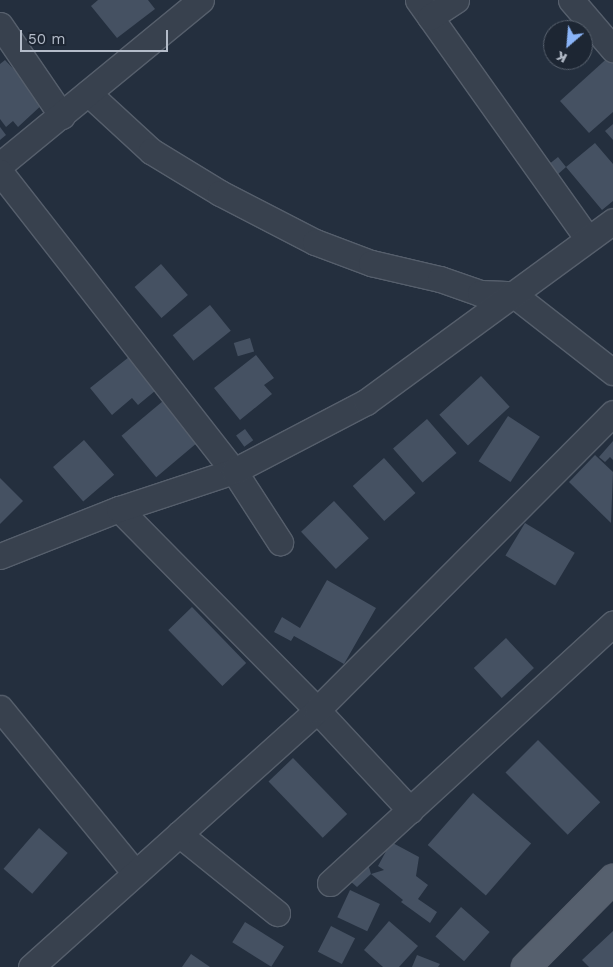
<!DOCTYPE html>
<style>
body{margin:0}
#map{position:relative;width:613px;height:967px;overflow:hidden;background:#242f3e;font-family:"Work Sans",sans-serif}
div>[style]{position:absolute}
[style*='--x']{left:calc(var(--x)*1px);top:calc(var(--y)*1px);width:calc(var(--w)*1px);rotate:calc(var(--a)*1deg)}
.building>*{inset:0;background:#455162;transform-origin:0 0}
.roads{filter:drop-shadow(1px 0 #565f6c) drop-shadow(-1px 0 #565f6c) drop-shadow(0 1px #565f6c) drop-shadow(0 -1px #565f6c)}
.minor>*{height:25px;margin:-12.5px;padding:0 12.5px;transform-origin:12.5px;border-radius:12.5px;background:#38414e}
.major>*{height:28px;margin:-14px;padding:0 14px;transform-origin:14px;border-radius:14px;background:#56606e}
span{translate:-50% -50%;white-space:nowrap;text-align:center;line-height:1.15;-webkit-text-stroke:5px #1d2633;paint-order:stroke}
.north{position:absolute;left:543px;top:20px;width:50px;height:50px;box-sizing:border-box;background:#1d2633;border:1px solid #59626f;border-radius:50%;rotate:207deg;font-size:14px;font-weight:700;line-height:20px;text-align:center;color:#b4bcc9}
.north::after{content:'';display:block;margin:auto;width:18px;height:22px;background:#8ab4f8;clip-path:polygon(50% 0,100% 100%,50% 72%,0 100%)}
.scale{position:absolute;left:20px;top:30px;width:148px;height:22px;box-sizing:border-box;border:2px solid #b4bcc9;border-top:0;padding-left:6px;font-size:15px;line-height:18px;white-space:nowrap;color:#b4bcc9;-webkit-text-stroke:4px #1d2633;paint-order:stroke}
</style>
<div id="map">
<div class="building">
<i style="clip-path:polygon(98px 0,148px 0,155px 9px,117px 38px,91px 6px)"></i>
<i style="clip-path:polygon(613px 53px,613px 112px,589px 133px,560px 101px)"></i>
<i style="clip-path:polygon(5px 60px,45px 102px,18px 127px,13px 121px,6px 127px,0 119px,0 64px)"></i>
<i style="clip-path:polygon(613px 124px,613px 140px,605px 131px)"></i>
<i style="clip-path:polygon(0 127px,6px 135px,0 140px)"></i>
<i style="clip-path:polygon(595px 143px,613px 164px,613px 201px,602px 210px,566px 167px,557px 175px,548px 165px,558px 157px,566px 167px)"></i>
<i style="left:161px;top:264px;width:41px;height:35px;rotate:49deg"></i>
<i style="left:210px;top:305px;width:33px;height:48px;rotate:51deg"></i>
<i style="left:250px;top:338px;width:14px;height:17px;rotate:73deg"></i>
<i style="clip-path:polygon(134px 353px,161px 386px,138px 405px,132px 398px,112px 415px,90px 388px)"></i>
<i style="clip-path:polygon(256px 355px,274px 378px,264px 385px,272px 394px,240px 420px,214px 388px)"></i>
<i style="left:481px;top:376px;width:42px;height:57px;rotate:47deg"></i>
<i style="left:169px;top:396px;width:54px;height:62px;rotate:50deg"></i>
<i style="left:508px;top:416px;width:38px;height:54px;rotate:33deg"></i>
<i style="left:427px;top:419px;width:45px;height:45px;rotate:49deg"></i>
<i style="left:245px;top:429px;width:14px;height:11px;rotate:54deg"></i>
<i style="left:84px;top:440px;width:46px;height:41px;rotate:49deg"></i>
<i style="clip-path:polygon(613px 441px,613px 460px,610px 457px,605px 462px,599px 457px)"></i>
<i style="clip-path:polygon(595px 455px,613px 472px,611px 523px,569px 482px)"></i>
<i style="left:384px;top:458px;width:47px;height:42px;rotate:48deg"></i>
<i style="clip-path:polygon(0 478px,23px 501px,0 524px)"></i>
<i style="left:334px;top:501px;width:51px;height:45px;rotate:47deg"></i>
<i style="left:525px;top:523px;width:58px;height:38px;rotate:31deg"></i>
<i style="clip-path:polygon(327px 580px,376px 608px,344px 664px,294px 636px,291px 641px,274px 632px,282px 617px,300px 628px)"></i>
<i style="left:192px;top:607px;width:78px;height:33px;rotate:46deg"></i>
<i style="left:506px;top:638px;width:41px;height:44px;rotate:47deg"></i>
<i style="left:538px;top:740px;width:88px;height:46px;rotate:45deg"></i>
<i style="left:293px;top:758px;width:78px;height:34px;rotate:46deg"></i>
<i style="left:473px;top:793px;width:77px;height:69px;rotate:41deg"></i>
<i style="left:39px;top:828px;width:38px;height:54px;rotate:41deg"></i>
<i style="clip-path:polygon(391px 842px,419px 857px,416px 876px,428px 885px,418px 899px,437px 912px,430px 923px,401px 902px,403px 900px,371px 874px,384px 870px,378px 866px)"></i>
<i style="clip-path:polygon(368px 864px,371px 874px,357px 887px,350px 881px)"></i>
<i style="left:350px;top:890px;width:33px;height:30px;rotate:25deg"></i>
<i style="left:461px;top:907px;width:38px;height:39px;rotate:41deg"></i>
<i style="clip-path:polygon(389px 921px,418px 946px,399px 967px,383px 967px,364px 950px)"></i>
<i style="left:245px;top:922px;width:46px;height:24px;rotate:32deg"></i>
<i style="left:331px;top:926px;width:27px;height:29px;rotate:27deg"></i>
<i style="clip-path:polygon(613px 931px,613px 967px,589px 967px,582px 960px)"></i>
<i style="clip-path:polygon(191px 954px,210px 967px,182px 967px)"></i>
<i style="clip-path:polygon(417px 955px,440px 964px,438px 967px,412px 967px)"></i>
</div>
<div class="roads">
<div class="minor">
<i style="--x:418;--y:0;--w:293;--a:54.6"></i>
<i style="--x:571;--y:0;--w:65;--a:49.4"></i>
<i style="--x:430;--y:17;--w:31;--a:-33"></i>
<i style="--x:0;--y:25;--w:110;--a:55.7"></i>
<i style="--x:88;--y:93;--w:86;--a:42.6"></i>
<i style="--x:151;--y:151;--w:81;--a:31.3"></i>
<i style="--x:220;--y:193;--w:107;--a:27.3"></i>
<i style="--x:315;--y:242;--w:60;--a:20.6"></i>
<i style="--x:371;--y:263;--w:71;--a:13.1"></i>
<i style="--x:440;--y:279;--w:42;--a:19.3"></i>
<i style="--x:480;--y:293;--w:33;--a:2"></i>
<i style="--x:513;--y:294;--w:127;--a:38"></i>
<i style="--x:0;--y:165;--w:260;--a:-39.4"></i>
<i style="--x:0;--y:172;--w:380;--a:52"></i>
<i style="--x:234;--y:471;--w:85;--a:57.1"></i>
<i style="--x:119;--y:509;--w:282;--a:45.4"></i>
<i style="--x:317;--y:710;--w:137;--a:47.1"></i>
<i style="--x:0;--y:556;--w:128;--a:-21.6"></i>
<i style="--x:119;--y:509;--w:121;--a:-18.3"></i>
<i style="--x:234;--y:471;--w:149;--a:-27.6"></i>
<i style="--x:366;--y:402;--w:306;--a:-36.2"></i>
<i style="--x:0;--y:708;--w:213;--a:50.7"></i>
<i style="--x:179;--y:834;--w:126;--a:38.9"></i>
<i style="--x:330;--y:883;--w:384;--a:-42.5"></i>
<i style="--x:31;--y:967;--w:385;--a:-41.9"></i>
<i style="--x:317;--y:710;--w:419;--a:-45.1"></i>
</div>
<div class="major">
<i style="--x:526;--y:967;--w:124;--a:-45.3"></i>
</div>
</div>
<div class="north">K</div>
<div class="scale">50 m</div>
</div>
